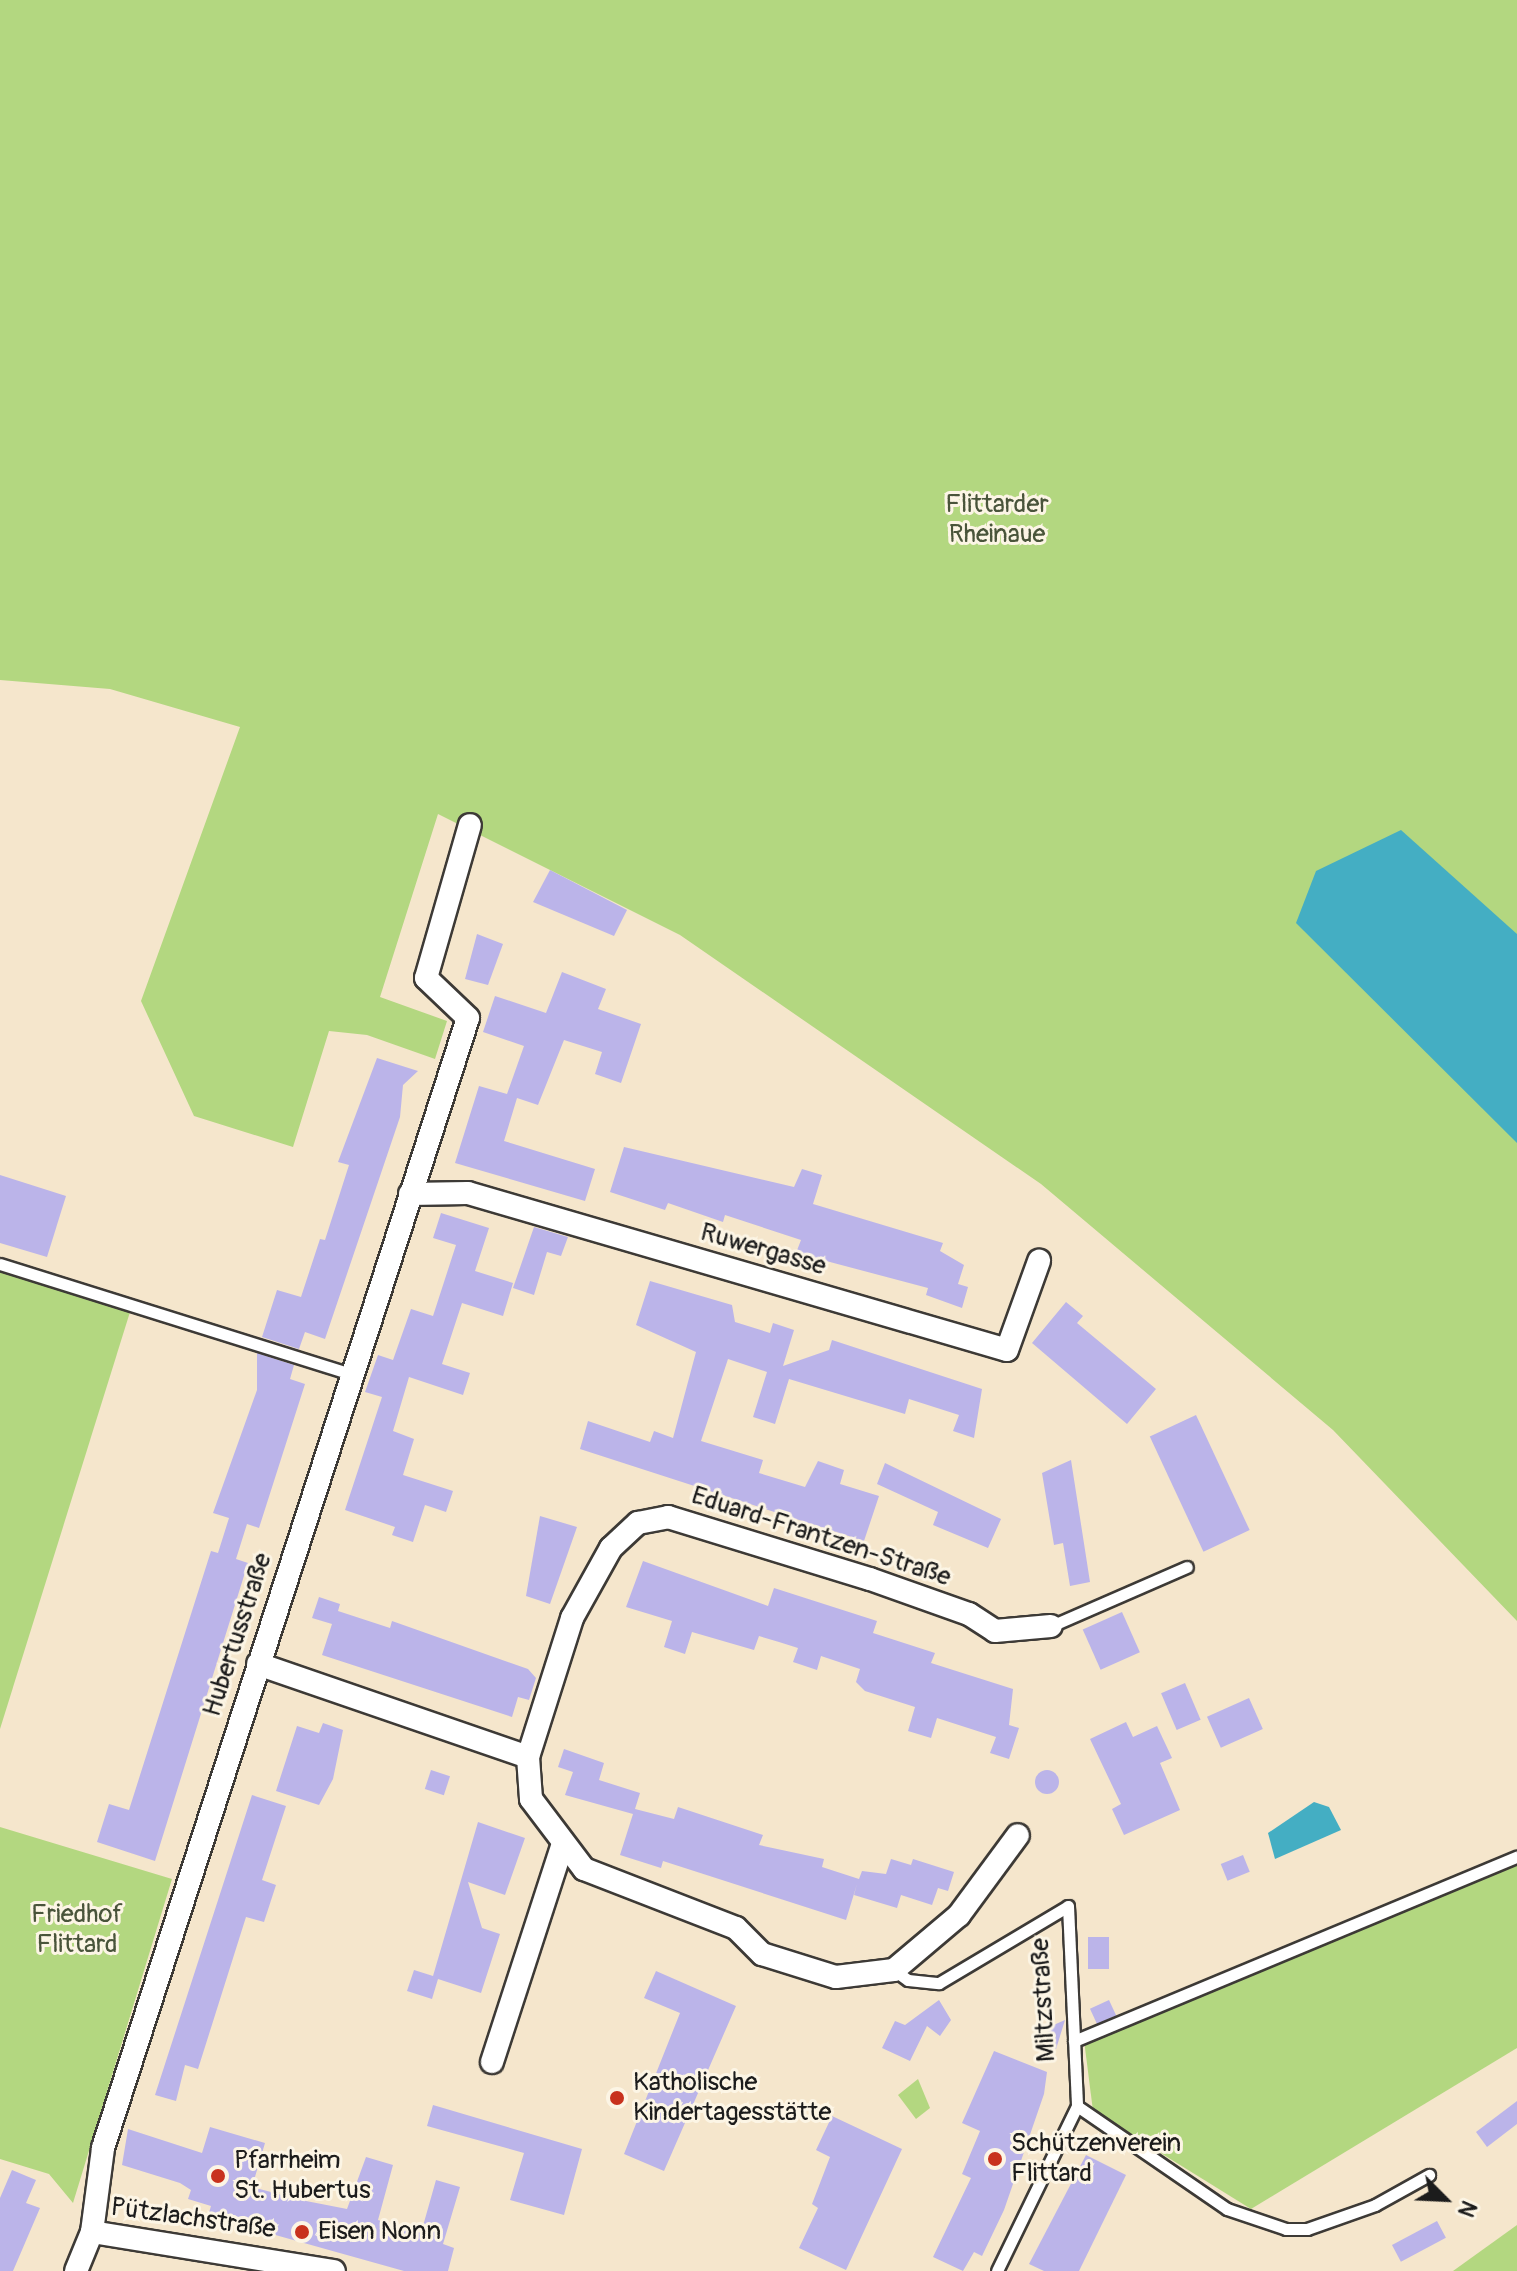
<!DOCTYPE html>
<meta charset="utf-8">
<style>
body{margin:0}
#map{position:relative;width:1517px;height:2271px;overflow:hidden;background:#f5e6cc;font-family:Pangolin,sans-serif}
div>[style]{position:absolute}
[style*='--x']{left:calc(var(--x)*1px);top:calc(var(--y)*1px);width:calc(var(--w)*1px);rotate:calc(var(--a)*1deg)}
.green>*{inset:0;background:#b3d780}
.water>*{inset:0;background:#44aec3}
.building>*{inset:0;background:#bbb4e9;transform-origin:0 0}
.round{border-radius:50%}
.roads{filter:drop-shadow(2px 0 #3d3a36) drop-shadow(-2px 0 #3d3a36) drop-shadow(0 2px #3d3a36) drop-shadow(0 -2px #3d3a36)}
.service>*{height:11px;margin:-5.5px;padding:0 5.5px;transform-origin:5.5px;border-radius:5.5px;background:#fff}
.minor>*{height:22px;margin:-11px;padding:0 11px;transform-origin:11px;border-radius:11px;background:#fff}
.dots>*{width:22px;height:22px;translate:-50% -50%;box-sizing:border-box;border:4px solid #fcf5e5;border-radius:50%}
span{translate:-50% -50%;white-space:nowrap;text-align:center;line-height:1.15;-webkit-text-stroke:6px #fcf5e5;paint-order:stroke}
.park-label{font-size:26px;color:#49543a}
.street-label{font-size:26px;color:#1c1c1c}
.poi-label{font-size:26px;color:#1c1c1c}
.left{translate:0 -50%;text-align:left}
.north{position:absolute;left:1405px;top:2159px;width:80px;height:80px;-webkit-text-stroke:6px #fcf5e5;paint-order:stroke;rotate:114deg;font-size:22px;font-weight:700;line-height:32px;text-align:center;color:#1c1c1c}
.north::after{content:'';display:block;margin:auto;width:28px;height:36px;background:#1c1c1c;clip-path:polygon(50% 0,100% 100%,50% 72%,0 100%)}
</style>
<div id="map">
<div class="green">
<i style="clip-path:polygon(0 0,1517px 0,1517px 1621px,1333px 1430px,1041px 1184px,680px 935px,438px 814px,380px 997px,447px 1021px,435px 1059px,367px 1035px,329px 1031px,293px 1147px,194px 1116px,141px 1001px,240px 727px,110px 689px,0 680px)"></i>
<i style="clip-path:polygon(0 1269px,130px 1312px,0 1729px)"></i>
<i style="clip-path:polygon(0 1827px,172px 1879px,73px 2203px,49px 2174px,0 2159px)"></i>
<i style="clip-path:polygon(1517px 1859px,1517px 2048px,1251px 2209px,1093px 2111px,1084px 2040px)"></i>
<i style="clip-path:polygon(918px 2079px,930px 2108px,916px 2119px,898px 2095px)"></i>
<i style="clip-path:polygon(1517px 2225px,1517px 2271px,1453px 2271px)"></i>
</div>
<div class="water">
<i style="clip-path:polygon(1401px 830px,1517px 934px,1517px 1143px,1296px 923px,1316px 871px)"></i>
<i style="clip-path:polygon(1314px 1802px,1329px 1807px,1341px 1830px,1275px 1859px,1268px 1833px)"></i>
</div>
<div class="building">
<i style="clip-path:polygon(550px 870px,627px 910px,614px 936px,533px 902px)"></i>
<i style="clip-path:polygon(477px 934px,503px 944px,488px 985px,465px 979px)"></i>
<i style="clip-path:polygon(562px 972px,606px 989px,598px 1009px,641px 1024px,621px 1083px,595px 1074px,602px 1052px,564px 1040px,538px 1105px,517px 1098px,504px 1141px,595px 1169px,585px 1201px,455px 1163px,479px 1086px,507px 1094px,524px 1046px,483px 1032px,495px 996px,546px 1013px)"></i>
<i style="clip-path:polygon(377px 1058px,418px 1071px,403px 1085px,400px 1117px,325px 1339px,305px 1332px,299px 1349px,262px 1337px,277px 1290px,301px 1297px,320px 1239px,325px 1240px,349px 1165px,338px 1162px)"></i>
<i style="clip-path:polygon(624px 1147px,794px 1187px,802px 1169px,822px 1175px,813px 1204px,943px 1243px,940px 1251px,964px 1265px,958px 1284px,968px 1287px,962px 1308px,926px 1295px,928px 1288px,796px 1253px,801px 1240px,725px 1215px,723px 1222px,668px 1203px,665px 1210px,610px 1192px)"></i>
<i style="clip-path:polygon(0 1175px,66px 1196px,47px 1257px,0 1243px)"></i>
<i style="clip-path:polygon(441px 1213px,489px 1228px,475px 1271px,513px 1283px,503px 1316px,462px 1303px,442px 1364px,470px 1373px,463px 1395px,409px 1377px,393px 1431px,414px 1439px,403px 1475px,453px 1491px,446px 1512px,425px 1505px,413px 1542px,392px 1535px,395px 1527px,345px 1510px,382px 1397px,365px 1392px,378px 1355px,393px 1360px,411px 1309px,433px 1316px,456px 1245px,433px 1238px)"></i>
<i style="clip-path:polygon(534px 1227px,568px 1237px,561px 1256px,547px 1252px,534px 1295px,513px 1288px)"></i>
<i style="clip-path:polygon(650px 1281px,732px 1305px,735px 1322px,770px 1333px,773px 1323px,794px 1330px,783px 1366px,829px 1350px,832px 1340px,982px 1389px,974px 1438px,953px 1431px,959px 1415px,909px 1399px,905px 1414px,789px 1379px,775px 1424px,753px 1417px,767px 1372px,728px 1359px,701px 1441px,763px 1460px,759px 1473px,805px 1487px,818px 1461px,844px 1470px,840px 1484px,879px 1496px,864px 1541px,580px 1449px,588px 1421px,650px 1442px,654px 1431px,673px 1438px,696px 1352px,636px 1325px)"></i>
<i style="clip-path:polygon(1066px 1302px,1083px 1316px,1077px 1323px,1156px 1389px,1127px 1424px,1032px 1343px)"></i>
<i style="clip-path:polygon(257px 1353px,294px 1365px,290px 1379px,305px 1384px,259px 1528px,247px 1524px,236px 1559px,248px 1563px,155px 1861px,97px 1842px,109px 1804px,129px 1810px,211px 1551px,218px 1553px,229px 1518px,213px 1513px,257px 1390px)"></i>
<i style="left:1196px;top:1415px;width:127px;height:51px;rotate:65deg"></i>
<i style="clip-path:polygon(1071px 1460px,1090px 1582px,1070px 1586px,1063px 1543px,1054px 1545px,1042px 1473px)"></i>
<i style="clip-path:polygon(885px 1463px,1001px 1519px,988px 1548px,933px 1525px,938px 1512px,877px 1484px)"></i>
<i style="clip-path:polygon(540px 1516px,577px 1527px,550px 1604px,526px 1596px)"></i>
<i style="clip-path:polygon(643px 1561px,768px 1606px,774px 1588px,877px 1621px,873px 1633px,935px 1653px,931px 1663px,1013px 1689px,1009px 1725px,1019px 1728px,1009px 1759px,990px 1753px,996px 1737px,937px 1718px,931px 1738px,908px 1731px,915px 1707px,865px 1691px,856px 1682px,860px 1669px,821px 1656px,817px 1670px,793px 1662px,798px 1648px,779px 1642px,759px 1636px,754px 1650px,692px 1632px,685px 1654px,664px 1647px,672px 1621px,626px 1607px)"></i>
<i style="clip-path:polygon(319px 1597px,340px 1604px,338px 1611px,390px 1628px,392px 1621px,528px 1669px,536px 1678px,529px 1700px,518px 1697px,512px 1717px,322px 1655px,332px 1624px,312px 1618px)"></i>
<i style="left:1122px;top:1612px;width:44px;height:43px;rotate:66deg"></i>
<i style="left:1185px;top:1683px;width:40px;height:26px;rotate:67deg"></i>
<i style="left:1249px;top:1698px;width:34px;height:46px;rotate:66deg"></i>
<i style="clip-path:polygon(1126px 1722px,1133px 1737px,1157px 1726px,1172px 1758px,1160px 1763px,1180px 1810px,1124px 1835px,1112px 1809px,1121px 1804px,1090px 1739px)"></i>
<i style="clip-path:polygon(323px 1723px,343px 1730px,333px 1779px,319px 1805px,276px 1791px,297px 1726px,319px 1733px)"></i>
<i style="clip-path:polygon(564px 1749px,604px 1763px,599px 1780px,640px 1793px,635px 1809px,674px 1819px,678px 1807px,763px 1835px,759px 1845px,824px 1859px,822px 1867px,859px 1879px,862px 1871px,886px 1874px,891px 1859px,911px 1865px,913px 1859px,954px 1872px,948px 1891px,938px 1888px,932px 1905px,901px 1895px,897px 1908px,854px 1895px,857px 1884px,846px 1920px,663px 1861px,661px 1868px,620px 1855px,633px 1814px,565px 1795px,573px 1772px,558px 1767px)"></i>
<i style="left:431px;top:1770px;width:20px;height:20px;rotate:18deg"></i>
<i class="round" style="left:1035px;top:1770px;width:24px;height:24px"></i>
<i style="clip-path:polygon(252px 1795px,286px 1806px,262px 1880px,276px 1885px,264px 1922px,246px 1917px,198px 2069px,185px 2065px,176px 2101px,155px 2095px)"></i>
<i style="clip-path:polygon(478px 1822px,525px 1838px,505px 1895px,468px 1882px,482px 1928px,500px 1934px,481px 1993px,438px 1979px,432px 1999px,407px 1991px,414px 1970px,433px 1976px)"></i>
<i style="left:1243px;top:1855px;width:18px;height:24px;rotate:68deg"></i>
<i style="left:1088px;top:1937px;width:21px;height:32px"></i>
<i style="clip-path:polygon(656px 1971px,736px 2006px,664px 2171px,624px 2154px,680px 2013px,644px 1998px)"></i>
<i style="clip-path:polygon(939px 2000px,951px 2020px,940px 2036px,927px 2026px,910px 2061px,882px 2048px,895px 2021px,905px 2025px)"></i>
<i style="left:1109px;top:2000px;width:17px;height:21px;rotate:65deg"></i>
<i style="clip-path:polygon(1065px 2020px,1056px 2049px,1033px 2034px)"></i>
<i style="clip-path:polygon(994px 2051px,1047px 2072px,1044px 2094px,1004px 2210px,982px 2256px,974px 2252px,963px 2271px,933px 2257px,971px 2178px,962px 2174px,980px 2131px,962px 2123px)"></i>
<i style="clip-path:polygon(1517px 2101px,1517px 2124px,1487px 2147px,1476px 2132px)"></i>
<i style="clip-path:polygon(433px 2105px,582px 2149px,564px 2215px,510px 2200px,524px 2153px,427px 2126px)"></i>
<i style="clip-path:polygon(832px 2116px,902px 2149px,846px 2270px,799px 2248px,818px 2208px,812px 2204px,830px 2157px,816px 2150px)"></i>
<i style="clip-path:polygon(210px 2127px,265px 2143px,252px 2187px,301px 2200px,347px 2209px,366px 2157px,393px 2165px,378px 2220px,421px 2233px,436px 2180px,460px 2187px,443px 2244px,454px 2248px,448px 2271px,404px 2271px,208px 2216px,211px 2206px,188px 2199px,191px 2190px,180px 2183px,122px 2165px,128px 2129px,202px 2153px)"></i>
<i style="clip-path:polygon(1086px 2155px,1126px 2175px,1079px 2271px,1044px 2271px,1029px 2264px)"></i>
<i style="clip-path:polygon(12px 2170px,36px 2180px,26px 2203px,40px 2208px,13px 2271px,0 2271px,0 2198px)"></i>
<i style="left:1437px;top:2221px;width:19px;height:51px;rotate:62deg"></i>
</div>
<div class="roads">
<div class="service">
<i style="--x:0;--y:1264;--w:369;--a:17.4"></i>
<i style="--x:1051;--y:1626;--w:148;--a:-23.5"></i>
<i style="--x:894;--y:1970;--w:17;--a:36"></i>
<i style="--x:908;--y:1980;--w:31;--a:6"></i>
<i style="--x:939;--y:1983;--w:150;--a:-30.8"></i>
<i style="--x:1068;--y:1906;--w:200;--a:87.4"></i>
<i style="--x:1077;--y:2106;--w:183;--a:115.9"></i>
<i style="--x:1074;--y:2041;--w:480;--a:-22.6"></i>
<i style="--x:1077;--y:2106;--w:182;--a:34.5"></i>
<i style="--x:1227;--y:2209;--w:62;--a:18.7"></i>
<i style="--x:1286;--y:2229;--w:21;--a:0"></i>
<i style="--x:1307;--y:2229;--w:72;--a:-19.4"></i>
<i style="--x:1375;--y:2205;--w:62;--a:-29.1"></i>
</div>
<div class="minor">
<i style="--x:410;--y:1194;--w:58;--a:-1"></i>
<i style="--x:468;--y:1193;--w:561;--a:16.24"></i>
<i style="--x:1007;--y:1350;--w:95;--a:-70.2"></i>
<i style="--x:258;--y:1664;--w:286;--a:19"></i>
<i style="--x:528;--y:1757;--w:146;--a:-72.4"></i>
<i style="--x:572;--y:1618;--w:80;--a:-60.9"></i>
<i style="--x:611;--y:1548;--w:37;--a:-43"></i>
<i style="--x:638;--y:1523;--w:31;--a:-11"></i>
<i style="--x:668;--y:1517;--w:211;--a:17.1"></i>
<i style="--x:870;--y:1579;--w:105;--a:19.5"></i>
<i style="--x:969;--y:1614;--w:31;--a:33"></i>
<i style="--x:995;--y:1631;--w:56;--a:-5.1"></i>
<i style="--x:528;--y:1757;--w:42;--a:85.9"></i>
<i style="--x:531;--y:1799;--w:88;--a:52.9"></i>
<i style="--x:584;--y:1869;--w:163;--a:21.2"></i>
<i style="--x:736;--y:1928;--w:37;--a:45"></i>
<i style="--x:762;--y:1954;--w:77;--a:17.3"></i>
<i style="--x:836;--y:1977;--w:58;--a:-6.9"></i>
<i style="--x:894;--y:1970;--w:85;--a:-40.2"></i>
<i style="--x:959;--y:1915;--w:99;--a:-53.6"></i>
<i style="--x:492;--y:2062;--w:226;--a:-72"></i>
<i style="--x:92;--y:2232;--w:245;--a:9.2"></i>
<i style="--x:76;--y:2271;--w:42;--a:-67.7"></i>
<i style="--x:92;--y:2232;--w:85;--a:-82.5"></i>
<i style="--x:103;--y:2148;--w:1187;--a:-72.1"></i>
<i style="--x:468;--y:1018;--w:58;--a:-136.4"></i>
<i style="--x:426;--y:978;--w:159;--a:-74"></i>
</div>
</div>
<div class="dots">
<i style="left:617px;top:2098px;background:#c8321e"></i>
<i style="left:995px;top:2159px;background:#c8321e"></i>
<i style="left:218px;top:2176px;background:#c8321e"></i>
<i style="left:302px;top:2232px;background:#c8321e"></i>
</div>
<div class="park-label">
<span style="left:997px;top:520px">Flittarder<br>Rheinaue</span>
<span style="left:77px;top:1930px">Friedhof<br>Flittard</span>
</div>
<div class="street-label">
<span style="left:763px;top:1250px;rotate:16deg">Ruwergasse</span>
<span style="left:821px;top:1537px;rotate:18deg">Eduard-Frantzen-Straße</span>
<span style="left:238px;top:1635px;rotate:-72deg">Hubertusstraße</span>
<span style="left:1044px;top:2000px;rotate:-93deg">Miltzstraße</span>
<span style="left:193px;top:2219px;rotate:8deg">Pützlachstraße</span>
</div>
<div class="poi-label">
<span class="left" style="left:633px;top:2098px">Katholische<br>Kindertagesstätte</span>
<span class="left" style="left:1011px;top:2159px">Schützenverein<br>Flittard</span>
<span class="left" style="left:234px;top:2176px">Pfarrheim<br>St. Hubertus</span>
<span class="left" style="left:318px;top:2232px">Eisen Nonn</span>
</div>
<div class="north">N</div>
</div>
